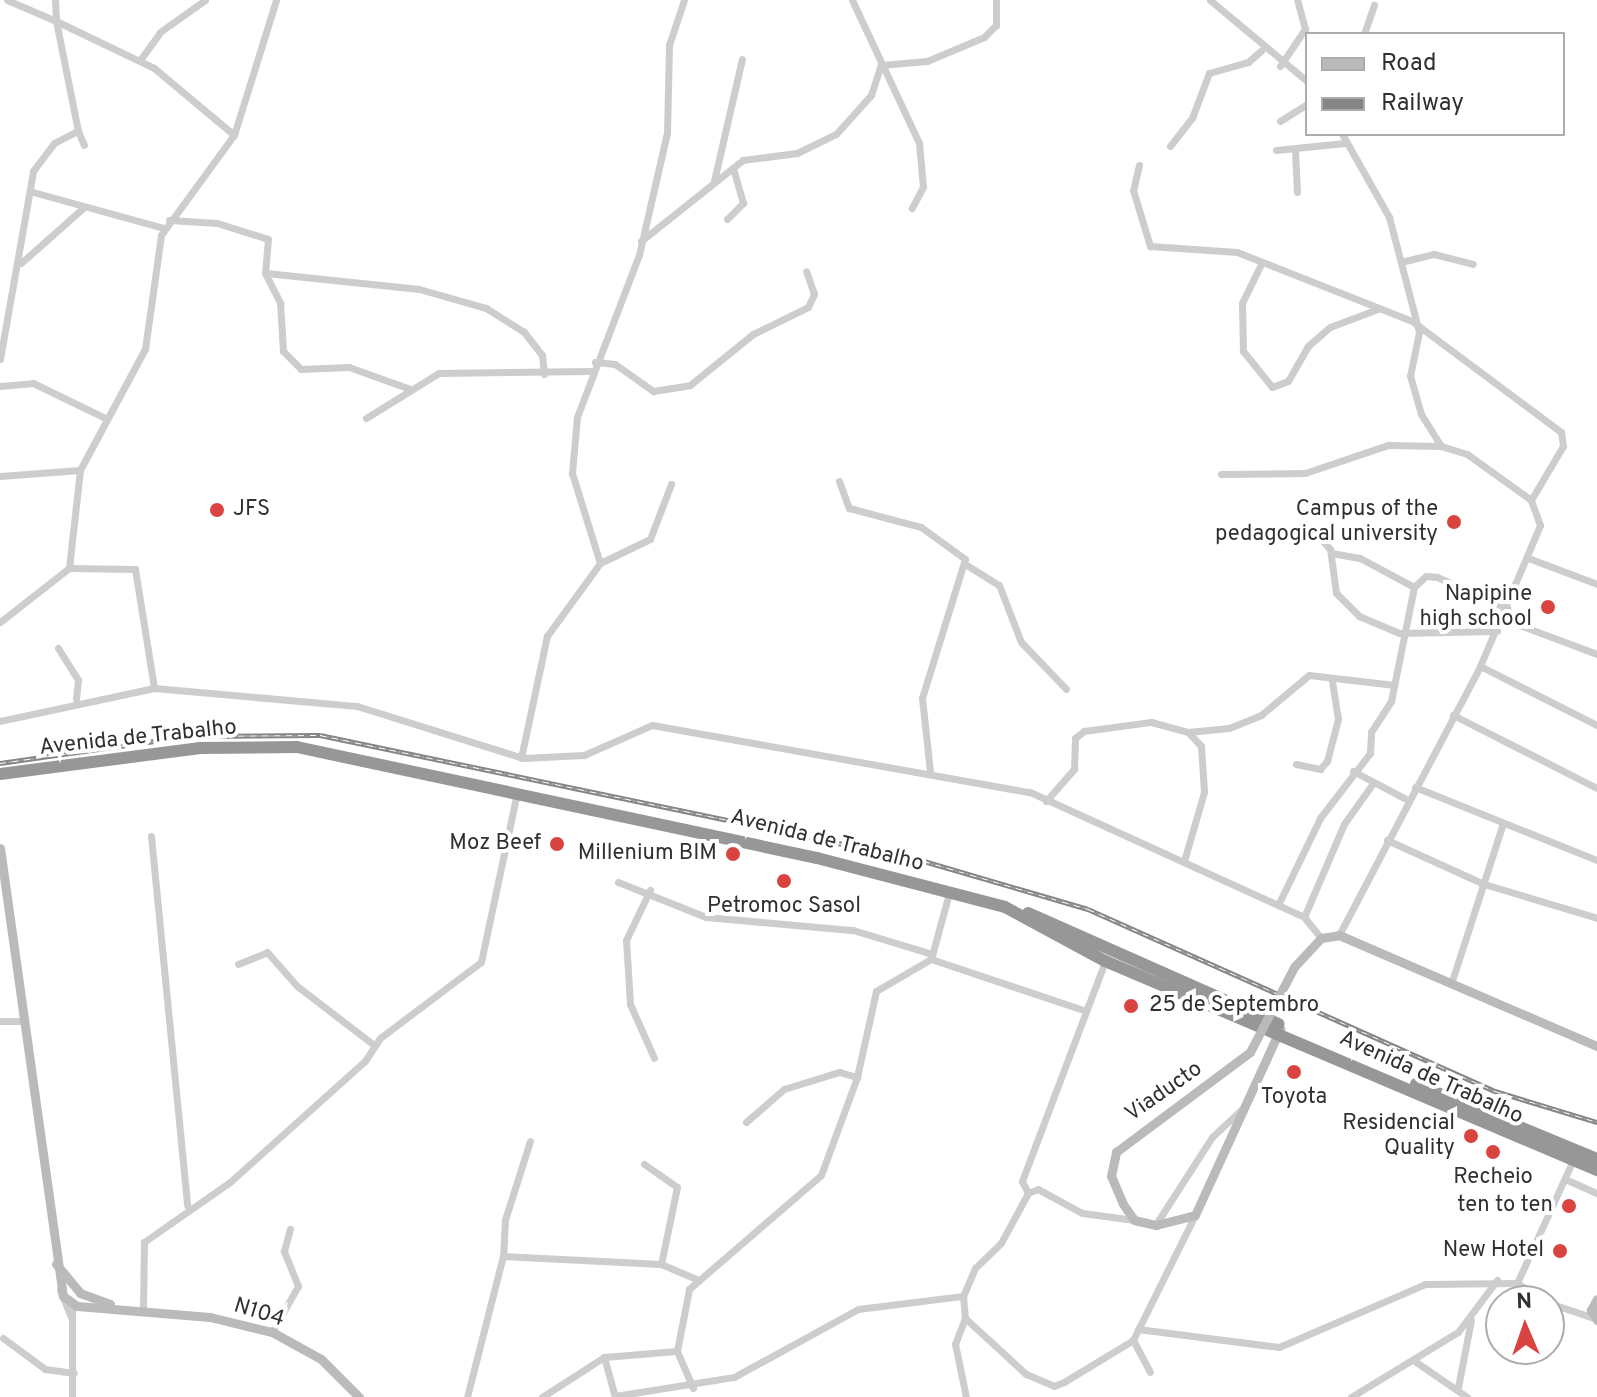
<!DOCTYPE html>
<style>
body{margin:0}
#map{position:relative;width:1597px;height:1397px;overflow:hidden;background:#fff;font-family:Overpass,sans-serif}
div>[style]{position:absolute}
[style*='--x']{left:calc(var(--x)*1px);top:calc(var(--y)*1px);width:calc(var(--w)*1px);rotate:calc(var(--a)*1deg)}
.street>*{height:7px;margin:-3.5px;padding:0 3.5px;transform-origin:3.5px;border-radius:3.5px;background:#cdcdcd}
.secondary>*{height:9px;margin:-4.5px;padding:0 4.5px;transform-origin:4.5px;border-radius:4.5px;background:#bababa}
.highway>*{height:12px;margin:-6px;padding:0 6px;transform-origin:6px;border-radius:6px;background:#979797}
.rail>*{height:5px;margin-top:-2.5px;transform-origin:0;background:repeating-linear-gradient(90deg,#fff 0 6px,#858585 0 12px);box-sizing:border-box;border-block:2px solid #858585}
.secondary-bridge>*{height:9px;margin:-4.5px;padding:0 4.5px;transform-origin:4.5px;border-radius:4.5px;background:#bababa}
.dots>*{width:22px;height:22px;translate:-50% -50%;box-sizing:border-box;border:4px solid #fff;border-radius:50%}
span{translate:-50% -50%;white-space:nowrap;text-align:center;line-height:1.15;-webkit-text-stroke:8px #fff;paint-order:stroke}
.poi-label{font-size:22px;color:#303030}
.right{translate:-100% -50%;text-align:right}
.left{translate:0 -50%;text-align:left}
.street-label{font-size:22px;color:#303030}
.legend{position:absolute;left:1305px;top:32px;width:260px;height:104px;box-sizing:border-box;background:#fff;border:2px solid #acacac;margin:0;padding:10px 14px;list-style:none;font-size:24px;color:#303030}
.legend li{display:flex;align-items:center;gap:16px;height:40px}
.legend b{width:40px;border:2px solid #acacac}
.north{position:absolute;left:1485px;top:1285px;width:80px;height:80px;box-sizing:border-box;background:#fff;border:2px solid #acacac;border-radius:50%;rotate:358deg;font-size:22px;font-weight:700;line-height:32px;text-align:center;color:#303030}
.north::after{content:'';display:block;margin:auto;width:28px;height:36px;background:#d94440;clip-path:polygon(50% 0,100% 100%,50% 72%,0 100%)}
</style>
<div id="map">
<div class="street">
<i style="--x:55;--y:0;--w:21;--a:87"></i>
<i style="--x:56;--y:21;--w:109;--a:25.6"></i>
<i style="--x:154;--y:68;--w:104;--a:39.9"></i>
<i style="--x:852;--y:0;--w:158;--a:64.9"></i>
<i style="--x:919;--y:143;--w:44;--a:84.8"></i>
<i style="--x:923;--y:187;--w:24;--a:118"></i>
<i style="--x:1210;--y:0;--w:126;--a:39.9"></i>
<i style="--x:1364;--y:34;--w:31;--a:-71"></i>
<i style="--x:140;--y:60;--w:34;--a:-54"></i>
<i style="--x:160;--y:32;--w:55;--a:-35.4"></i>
<i style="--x:1280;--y:66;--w:45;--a:-56"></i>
<i style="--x:1305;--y:29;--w:30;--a:-105"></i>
<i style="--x:1280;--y:121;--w:32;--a:-32"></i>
<i style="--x:78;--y:131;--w:15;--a:67"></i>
<i style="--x:1170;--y:146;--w:36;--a:-52"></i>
<i style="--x:1192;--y:118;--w:48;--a:-69.3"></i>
<i style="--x:1209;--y:73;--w:41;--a:-15.8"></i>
<i style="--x:1248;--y:62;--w:18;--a:-41"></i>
<i style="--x:1276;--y:150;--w:69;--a:-5.8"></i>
<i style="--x:1295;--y:150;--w:42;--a:87.3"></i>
<i style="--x:1139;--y:165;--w:26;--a:103"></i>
<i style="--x:1133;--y:190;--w:59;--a:73.1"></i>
<i style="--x:1150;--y:246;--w:87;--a:3.9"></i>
<i style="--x:1237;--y:252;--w:188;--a:21.5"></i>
<i style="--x:1412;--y:321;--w:186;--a:36.7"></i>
<i style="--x:1561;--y:432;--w:14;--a:82"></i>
<i style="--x:1563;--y:446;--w:63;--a:120.7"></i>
<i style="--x:714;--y:181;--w:125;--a:-77.1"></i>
<i style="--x:33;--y:192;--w:136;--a:15.4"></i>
<i style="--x:727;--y:219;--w:23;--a:-45"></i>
<i style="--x:743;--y:203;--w:35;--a:-106"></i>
<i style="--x:169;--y:220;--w:48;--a:3.6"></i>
<i style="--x:217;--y:223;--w:53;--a:17.4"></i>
<i style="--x:268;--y:239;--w:34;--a:95"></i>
<i style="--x:265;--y:273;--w:34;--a:63"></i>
<i style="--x:280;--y:303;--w:48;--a:86.4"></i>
<i style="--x:283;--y:351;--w:25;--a:45"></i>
<i style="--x:301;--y:369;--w:48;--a:-2.4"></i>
<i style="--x:349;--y:367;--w:65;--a:19.8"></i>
<i style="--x:641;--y:241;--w:130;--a:-38.5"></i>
<i style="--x:743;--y:160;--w:54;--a:-7.4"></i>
<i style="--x:797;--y:153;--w:43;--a:-26"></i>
<i style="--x:836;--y:134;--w:52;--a:-48.1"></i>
<i style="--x:871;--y:95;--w:32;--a:-72"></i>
<i style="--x:881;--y:65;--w:46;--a:-5"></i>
<i style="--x:927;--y:61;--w:62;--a:-22.8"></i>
<i style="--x:984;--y:37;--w:17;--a:-45"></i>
<i style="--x:996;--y:25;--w:25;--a:-90"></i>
<i style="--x:1401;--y:262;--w:34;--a:-14"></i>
<i style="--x:1434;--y:254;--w:40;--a:14.4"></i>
<i style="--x:21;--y:263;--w:83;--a:-41.6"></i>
<i style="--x:1260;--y:266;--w:41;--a:115.9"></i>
<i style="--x:1242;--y:303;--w:48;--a:88.8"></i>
<i style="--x:1243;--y:351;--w:46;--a:51.1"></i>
<i style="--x:1272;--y:387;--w:17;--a:-21"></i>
<i style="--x:1288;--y:381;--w:40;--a:-60.3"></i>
<i style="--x:1308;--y:346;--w:29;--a:-41"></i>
<i style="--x:1330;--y:327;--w:51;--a:-20.6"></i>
<i style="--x:266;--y:273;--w:154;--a:6"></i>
<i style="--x:419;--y:289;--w:70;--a:15.8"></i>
<i style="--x:486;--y:308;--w:45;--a:32.3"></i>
<i style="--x:524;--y:332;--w:29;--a:52"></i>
<i style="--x:542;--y:355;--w:19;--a:84"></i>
<i style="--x:0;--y:359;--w:191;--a:-80"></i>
<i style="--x:33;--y:171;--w:35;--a:-53"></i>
<i style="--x:54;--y:143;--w:27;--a:-27"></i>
<i style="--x:78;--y:131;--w:112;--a:-101.3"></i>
<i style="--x:56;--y:21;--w:53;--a:-156.8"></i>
<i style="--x:595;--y:362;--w:20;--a:6"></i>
<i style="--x:615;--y:364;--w:47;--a:35.4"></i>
<i style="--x:653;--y:391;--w:37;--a:-9"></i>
<i style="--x:690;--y:385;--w:81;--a:-39"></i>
<i style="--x:753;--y:334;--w:61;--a:-26.1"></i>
<i style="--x:808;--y:307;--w:14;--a:-65"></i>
<i style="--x:814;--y:294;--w:24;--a:-109"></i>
<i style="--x:0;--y:386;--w:33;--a:-5"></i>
<i style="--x:33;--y:383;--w:80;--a:25.9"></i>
<i style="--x:366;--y:418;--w:86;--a:-31.7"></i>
<i style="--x:439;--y:373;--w:151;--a:-0.8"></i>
<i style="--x:1221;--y:474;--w:84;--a:-0.7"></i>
<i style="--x:1305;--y:473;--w:88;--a:-18.6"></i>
<i style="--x:1388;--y:445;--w:53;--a:1.1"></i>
<i style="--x:0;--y:476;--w:80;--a:-4.3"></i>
<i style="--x:839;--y:481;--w:29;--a:70"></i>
<i style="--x:849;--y:508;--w:74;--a:14.8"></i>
<i style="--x:921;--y:527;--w:54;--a:36"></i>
<i style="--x:965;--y:559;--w:145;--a:107.2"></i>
<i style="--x:922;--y:698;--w:74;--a:83.8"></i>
<i style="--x:1312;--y:529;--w:27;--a:48"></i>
<i style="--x:1330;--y:549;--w:44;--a:82.2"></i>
<i style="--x:1336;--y:593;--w:33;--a:45"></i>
<i style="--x:1359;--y:616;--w:43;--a:23"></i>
<i style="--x:1399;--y:633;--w:98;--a:-1.2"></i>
<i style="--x:1331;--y:553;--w:29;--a:10"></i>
<i style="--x:1360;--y:558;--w:61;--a:28.2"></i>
<i style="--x:1528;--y:558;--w:74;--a:20.6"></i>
<i style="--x:600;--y:563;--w:55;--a:-25.6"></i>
<i style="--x:650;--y:539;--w:59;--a:-69.1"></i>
<i style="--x:965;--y:564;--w:40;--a:32"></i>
<i style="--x:999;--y:585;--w:61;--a:68.9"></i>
<i style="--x:1021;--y:642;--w:65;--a:46.2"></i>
<i style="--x:69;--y:568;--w:99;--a:-83.6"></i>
<i style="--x:80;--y:470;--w:137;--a:-61.8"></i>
<i style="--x:145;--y:349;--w:115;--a:-82"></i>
<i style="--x:161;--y:235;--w:124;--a:-53.9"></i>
<i style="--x:234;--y:135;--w:141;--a:-72.7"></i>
<i style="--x:1503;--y:619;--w:100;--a:20.4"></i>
<i style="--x:0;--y:622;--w:88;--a:-38"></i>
<i style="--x:69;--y:568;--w:66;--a:0.9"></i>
<i style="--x:135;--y:569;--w:121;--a:80.9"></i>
<i style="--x:154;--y:688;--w:157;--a:167.9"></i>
<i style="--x:58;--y:648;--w:38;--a:58"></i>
<i style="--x:78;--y:680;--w:19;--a:96"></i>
<i style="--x:1480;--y:666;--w:131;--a:26.8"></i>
<i style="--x:154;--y:688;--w:204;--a:5.1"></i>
<i style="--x:357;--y:706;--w:174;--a:17.4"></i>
<i style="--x:523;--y:758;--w:61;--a:-2.8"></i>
<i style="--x:584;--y:755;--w:74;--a:-23.8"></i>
<i style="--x:652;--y:725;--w:384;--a:10.1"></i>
<i style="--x:1030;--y:792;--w:301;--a:24.5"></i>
<i style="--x:1304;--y:917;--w:27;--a:51"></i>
<i style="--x:1453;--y:715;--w:161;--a:26.9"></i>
<i style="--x:521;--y:758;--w:125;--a:-78"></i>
<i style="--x:547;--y:636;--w:90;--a:-54"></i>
<i style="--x:600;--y:563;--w:94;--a:-107.3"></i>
<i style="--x:572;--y:473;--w:56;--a:-84.9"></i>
<i style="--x:577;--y:417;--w:173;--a:-69.1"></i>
<i style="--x:639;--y:255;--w:125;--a:-77.1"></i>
<i style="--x:667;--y:133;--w:88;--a:-88.7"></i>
<i style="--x:669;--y:45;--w:47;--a:-71.6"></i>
<i style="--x:1296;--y:764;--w:25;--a:12"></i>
<i style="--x:1320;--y:769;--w:11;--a:-49"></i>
<i style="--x:1327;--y:761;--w:43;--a:-75.3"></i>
<i style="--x:1338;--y:719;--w:39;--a:-99"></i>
<i style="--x:1353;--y:771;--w:58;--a:27.9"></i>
<i style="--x:1415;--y:787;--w:196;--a:21.9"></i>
<i style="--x:1046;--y:801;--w:43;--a:-48.8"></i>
<i style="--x:1074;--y:769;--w:31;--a:-88"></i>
<i style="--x:1075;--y:738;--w:11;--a:-38"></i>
<i style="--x:1084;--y:731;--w:68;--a:-7.7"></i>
<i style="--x:1151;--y:722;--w:38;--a:15"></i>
<i style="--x:1188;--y:732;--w:41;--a:-5.6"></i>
<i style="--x:1229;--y:728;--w:35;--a:-22"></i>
<i style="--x:1261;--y:715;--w:62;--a:-39.8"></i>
<i style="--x:1309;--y:675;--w:86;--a:6.7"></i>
<i style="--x:151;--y:836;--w:371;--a:84.4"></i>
<i style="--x:1387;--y:840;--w:107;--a:24.4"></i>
<i style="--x:1484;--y:884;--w:118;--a:16.7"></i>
<i style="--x:1184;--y:861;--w:72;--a:-73.8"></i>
<i style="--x:1204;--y:792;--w:46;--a:-93.7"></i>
<i style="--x:1201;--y:746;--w:19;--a:-133"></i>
<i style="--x:618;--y:882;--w:95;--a:21.7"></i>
<i style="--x:706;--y:917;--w:148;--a:5.1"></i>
<i style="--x:853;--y:930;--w:83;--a:16.9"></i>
<i style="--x:650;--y:890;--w:55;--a:115.6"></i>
<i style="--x:626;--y:940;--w:64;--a:86.4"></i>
<i style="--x:630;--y:1004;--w:59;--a:66"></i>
<i style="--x:1278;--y:905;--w:97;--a:-64.2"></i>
<i style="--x:1320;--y:818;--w:82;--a:-52.4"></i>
<i style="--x:1370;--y:753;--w:21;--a:-87"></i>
<i style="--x:1371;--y:732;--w:37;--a:-57"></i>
<i style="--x:1391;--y:701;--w:116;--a:-78.6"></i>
<i style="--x:1414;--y:587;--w:16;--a:-43"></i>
<i style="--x:1426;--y:576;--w:11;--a:5"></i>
<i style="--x:1437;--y:577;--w:77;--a:23.9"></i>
<i style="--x:1304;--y:917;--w:101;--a:-66.7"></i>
<i style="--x:1344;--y:824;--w:50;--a:-54.7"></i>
<i style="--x:1339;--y:935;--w:304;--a:-62.3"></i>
<i style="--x:1480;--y:666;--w:153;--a:-66.9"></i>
<i style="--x:1540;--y:525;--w:27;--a:-110"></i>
<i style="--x:1531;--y:500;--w:79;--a:-144.3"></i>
<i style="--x:1467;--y:454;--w:27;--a:-163"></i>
<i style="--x:1441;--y:446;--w:38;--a:-122"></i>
<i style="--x:1421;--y:414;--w:40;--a:-106"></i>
<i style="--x:1410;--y:376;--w:45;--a:-78.4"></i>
<i style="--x:1419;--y:332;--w:119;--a:-104.6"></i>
<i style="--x:1389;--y:217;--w:95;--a:-119.5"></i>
<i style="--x:931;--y:959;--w:163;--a:18.5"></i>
<i style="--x:238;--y:964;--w:31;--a:-22"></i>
<i style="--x:267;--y:952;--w:45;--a:48.6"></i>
<i style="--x:297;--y:986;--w:97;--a:37.5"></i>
<i style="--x:1452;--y:981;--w:163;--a:-72.1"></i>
<i style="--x:0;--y:1021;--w:21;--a:0"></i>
<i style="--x:746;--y:1122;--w:50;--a:-41"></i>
<i style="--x:784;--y:1089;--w:58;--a:-17.2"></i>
<i style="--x:839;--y:1072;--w:19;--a:16"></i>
<i style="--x:530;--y:1141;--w:83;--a:107.6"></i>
<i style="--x:505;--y:1220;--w:36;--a:93"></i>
<i style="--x:503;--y:1256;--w:158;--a:2.9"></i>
<i style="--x:661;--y:1264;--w:39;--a:23"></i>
<i style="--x:644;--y:1164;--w:40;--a:34.9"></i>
<i style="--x:677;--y:1187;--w:79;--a:101.7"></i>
<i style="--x:1565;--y:1179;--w:35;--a:24"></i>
<i style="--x:1028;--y:1193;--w:13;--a:-117"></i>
<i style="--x:1022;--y:1181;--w:235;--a:-69.3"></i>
<i style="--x:1134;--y:1220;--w:52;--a:-172.3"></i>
<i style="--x:1082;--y:1213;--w:50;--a:-151.4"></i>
<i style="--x:1038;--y:1189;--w:11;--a:158"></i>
<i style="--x:1028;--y:1193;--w:57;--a:118.4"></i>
<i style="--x:1001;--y:1243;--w:36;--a:136"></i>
<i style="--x:975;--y:1268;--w:30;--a:113"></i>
<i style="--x:963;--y:1296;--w:22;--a:85"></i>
<i style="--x:965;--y:1318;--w:83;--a:42.6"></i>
<i style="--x:1026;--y:1374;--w:30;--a:23"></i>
<i style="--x:1054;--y:1386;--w:11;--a:-22"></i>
<i style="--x:1064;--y:1382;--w:81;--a:-31.3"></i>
<i style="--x:1133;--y:1340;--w:140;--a:-63.6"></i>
<i style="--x:1156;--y:1224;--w:103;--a:-57.2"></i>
<i style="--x:1212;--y:1137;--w:40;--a:-43"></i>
<i style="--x:60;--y:1290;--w:29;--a:68"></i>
<i style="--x:1543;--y:1301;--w:32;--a:-145"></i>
<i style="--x:1517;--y:1283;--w:135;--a:-65.5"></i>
<i style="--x:1549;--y:1303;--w:47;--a:18.4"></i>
<i style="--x:72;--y:1305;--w:92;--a:90"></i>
<i style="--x:143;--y:1312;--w:70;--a:-89.2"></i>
<i style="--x:144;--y:1242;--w:105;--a:-34.9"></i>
<i style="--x:230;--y:1182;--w:181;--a:-41.9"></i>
<i style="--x:365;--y:1061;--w:27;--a:-57"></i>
<i style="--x:380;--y:1038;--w:126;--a:-37"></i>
<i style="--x:481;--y:962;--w:169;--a:-78"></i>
<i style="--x:965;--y:1318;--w:28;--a:111"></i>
<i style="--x:955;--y:1344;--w:54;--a:78.3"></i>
<i style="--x:1138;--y:1329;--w:142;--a:7.3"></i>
<i style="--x:1279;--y:1347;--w:159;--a:-23.3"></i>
<i style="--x:1425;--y:1284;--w:92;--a:-0.6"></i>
<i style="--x:272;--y:1332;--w:53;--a:-60.5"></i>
<i style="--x:298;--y:1286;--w:38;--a:-112"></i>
<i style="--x:284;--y:1251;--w:23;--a:-75"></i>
<i style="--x:3;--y:1338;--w:52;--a:36.4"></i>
<i style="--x:45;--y:1369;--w:29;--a:8"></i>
<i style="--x:1133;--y:1340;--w:36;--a:62"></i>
<i style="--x:604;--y:1357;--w:41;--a:74.6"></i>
<i style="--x:1416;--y:1362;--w:62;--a:34.5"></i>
<i style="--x:1458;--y:1387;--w:68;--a:-79"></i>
<i style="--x:693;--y:1388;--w:40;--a:-113.4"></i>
<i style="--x:677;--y:1351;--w:63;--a:-79"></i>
<i style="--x:689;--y:1289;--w:174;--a:-40.8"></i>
<i style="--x:821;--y:1175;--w:104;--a:-69.8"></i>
<i style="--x:857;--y:1077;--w:88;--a:-77.5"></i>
<i style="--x:876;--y:991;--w:64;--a:-30.2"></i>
<i style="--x:931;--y:959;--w:68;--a:-74.7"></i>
<i style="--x:615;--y:1396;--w:121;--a:-9.1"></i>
<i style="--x:734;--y:1377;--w:141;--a:-28.7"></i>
<i style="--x:858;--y:1309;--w:106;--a:-7.1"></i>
<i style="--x:467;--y:1397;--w:146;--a:-75.7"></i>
<i style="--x:542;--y:1397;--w:74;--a:-32.8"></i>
<i style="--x:604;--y:1357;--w:73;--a:-4.7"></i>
<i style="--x:1351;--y:1397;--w:125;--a:-31.3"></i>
<i style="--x:1458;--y:1332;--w:65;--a:-53.1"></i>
</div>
<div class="secondary">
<i style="--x:0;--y:848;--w:452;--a:82"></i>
<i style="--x:63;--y:1296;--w:17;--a:36"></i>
<i style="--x:77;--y:1306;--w:133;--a:4.7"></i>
<i style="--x:210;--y:1317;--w:64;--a:13.6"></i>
<i style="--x:272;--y:1332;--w:56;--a:28.9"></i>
<i style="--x:321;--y:1359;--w:54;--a:45"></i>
<i style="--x:1294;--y:967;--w:40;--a:-47"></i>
<i style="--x:1321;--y:938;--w:18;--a:-9"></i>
<i style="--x:1339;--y:935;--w:281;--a:23.3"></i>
<i style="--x:1123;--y:1204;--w:19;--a:55"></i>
<i style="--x:1134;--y:1220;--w:23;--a:13"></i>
<i style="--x:1156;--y:1225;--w:40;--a:-14.4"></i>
<i style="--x:1195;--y:1215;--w:205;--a:-65.4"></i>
<i style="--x:56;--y:1264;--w:38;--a:50"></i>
<i style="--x:80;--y:1293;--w:32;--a:20"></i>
<i style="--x:1597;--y:1299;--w:13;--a:119"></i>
<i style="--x:1591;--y:1310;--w:12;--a:59"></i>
</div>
<div class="highway">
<i style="--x:0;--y:774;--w:202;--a:-7.4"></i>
<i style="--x:200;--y:748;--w:97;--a:-0.6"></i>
<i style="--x:297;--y:747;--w:532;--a:12.05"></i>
<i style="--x:817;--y:858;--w:194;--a:14.6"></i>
<i style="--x:1005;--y:907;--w:114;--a:28.4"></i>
<i style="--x:1105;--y:961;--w:535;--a:23.02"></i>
<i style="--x:1028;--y:913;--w:274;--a:23.9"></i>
<i style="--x:1416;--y:1084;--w:196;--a:22.5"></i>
</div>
<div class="rail">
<i style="--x:0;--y:763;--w:192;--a:-8.1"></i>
<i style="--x:190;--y:736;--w:130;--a:-0.4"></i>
<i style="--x:320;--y:735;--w:617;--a:11.78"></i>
<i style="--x:924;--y:861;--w:171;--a:16.3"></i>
<i style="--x:1088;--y:909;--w:446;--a:24.1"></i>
<i style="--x:1495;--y:1091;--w:107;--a:16.9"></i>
</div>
<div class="secondary-bridge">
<i style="--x:1123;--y:1204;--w:30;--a:-113"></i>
<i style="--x:1111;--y:1176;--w:25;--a:-78"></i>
<i style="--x:1116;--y:1152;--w:167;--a:-36.7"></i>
<i style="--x:1250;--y:1052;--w:96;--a:-62.6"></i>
</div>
<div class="dots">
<i style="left:217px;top:510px;background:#d94440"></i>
<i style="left:1454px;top:522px;background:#d94440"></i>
<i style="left:1548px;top:607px;background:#d94440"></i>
<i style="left:557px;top:844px;background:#d94440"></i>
<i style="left:733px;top:854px;background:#d94440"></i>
<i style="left:784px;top:881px;background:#d94440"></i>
<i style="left:1131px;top:1006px;background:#d94440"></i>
<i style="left:1294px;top:1072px;background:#d94440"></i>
<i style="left:1471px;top:1136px;background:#d94440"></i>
<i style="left:1493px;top:1152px;background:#d94440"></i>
<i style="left:1569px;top:1206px;background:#d94440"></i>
<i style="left:1560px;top:1251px;background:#d94440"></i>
</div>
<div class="poi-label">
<span class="right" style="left:1438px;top:522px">Campus of the<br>pedagogical university</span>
<span class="left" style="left:233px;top:510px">JFS</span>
<span class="right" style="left:1532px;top:607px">Napipine<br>high school</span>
<span class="right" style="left:541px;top:844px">Moz Beef</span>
<span class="right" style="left:717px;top:854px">Millenium BIM</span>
<span style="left:784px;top:907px">Petromoc Sasol</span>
<span class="left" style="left:1149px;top:1006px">25 de Septembro</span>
<span style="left:1294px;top:1098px">Toyota</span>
<span class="right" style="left:1455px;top:1136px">Residencial<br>Quality</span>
<span style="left:1493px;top:1178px">Recheio</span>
<span class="right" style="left:1553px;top:1206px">ten to ten</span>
<span class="right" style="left:1544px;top:1251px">New Hotel</span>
</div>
<div class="street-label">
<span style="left:138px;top:738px;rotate:-6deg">Avenida de Trabalho</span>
<span style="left:827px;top:841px;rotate:14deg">Avenida de Trabalho</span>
<span style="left:1431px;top:1078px;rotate:24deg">Avenida de Trabalho</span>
<span style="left:1164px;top:1092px;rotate:-35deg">Viaducto</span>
<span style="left:259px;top:1313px;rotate:17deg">N104</span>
</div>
<ul class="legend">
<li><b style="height:10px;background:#bababa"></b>Road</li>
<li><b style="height:10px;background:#858585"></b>Railway</li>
</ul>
<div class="north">N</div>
</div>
